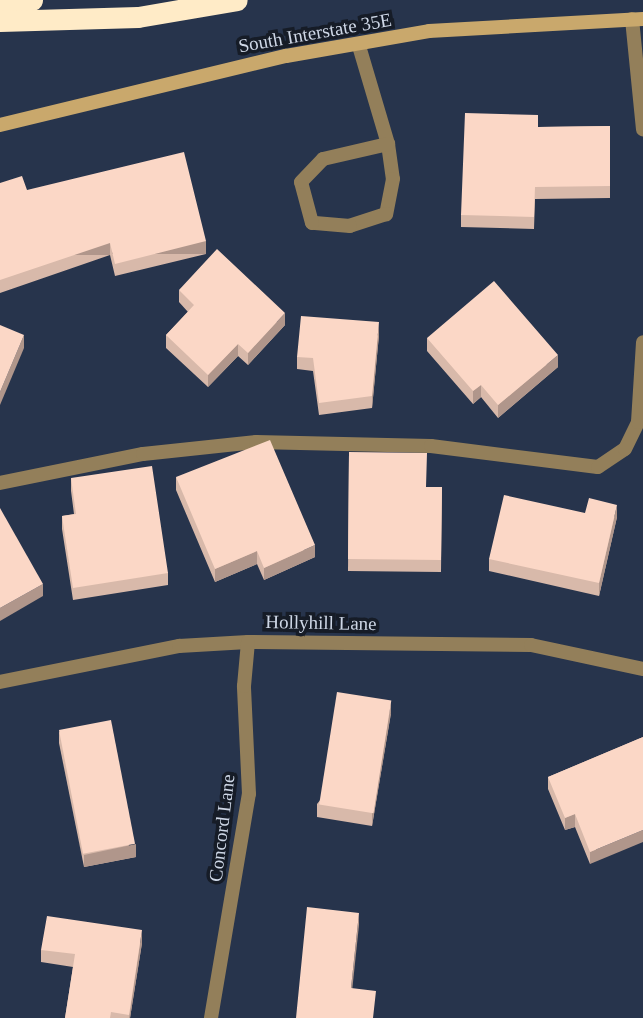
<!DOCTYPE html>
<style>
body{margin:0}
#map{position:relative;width:643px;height:1018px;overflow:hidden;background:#27344c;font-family:"Times New Roman",serif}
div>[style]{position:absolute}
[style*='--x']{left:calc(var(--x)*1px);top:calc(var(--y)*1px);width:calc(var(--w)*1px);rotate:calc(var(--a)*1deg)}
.service>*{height:14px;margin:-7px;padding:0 7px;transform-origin:7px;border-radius:7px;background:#937f5a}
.minor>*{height:14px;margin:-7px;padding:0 7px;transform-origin:7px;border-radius:7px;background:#937f5a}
.secondary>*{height:14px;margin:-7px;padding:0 7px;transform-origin:7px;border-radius:7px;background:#c9a86c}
.motorway>*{height:21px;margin:-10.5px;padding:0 10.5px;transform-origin:10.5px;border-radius:10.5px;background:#ffebc7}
.wall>*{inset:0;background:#d8b9aa}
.shaded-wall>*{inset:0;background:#b0968b;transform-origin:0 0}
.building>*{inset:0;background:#fbd7c6;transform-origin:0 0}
span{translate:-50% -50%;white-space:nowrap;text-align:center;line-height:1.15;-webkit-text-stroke:7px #161c27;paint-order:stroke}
.street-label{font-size:19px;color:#ced7e6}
</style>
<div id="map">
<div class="service">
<i style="--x:632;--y:19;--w:111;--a:84.3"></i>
<i style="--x:0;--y:483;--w:146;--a:-11.5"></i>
<i style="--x:143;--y:454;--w:114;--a:-6.1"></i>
<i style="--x:256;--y:442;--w:175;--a:1.3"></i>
<i style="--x:431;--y:446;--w:168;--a:7.2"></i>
<i style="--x:598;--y:467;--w:32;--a:-34"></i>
<i style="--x:625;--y:449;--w:30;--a:-64"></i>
<i style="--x:638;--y:422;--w:80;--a:-86.4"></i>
</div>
<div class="minor">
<i style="--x:359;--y:46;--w:102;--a:73.5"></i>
<i style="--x:388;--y:144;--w:35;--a:82"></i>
<i style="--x:393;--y:179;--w:36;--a:101"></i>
<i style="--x:386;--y:214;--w:38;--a:162"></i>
<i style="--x:350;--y:226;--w:38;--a:-175"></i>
<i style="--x:312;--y:223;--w:42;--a:-105"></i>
<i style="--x:301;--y:182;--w:32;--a:-46"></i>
<i style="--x:323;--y:159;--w:67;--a:-13"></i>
<i style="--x:0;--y:682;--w:183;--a:-11.4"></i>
<i style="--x:179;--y:646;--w:69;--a:-3.3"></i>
<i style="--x:248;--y:642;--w:283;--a:0.6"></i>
<i style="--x:531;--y:645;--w:115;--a:12.1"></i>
<i style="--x:211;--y:1018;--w:227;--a:-80.4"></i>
<i style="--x:249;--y:794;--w:108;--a:-92.7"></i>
<i style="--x:244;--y:686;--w:44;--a:-84.8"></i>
</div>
<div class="secondary">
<i style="--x:0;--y:125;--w:294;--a:-13.6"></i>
<i style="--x:286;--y:56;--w:145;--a:-9.9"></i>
<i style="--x:429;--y:31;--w:214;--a:-3.2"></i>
</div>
<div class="motorway">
<i style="--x:0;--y:8;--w:33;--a:-14"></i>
<i style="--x:0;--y:21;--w:138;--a:-1.7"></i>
<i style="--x:138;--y:17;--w:100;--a:-9.7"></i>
</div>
<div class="wall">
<i style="clip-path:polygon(610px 126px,610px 198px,535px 199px,534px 229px,461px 227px,461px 215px,538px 127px)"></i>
<i style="clip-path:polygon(0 183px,27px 190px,206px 254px,115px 276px,110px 255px,0 293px)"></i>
<i style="clip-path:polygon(179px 290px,285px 325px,248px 365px,238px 356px,208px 387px,166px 348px,166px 335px,188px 312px,179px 302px)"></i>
<i style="clip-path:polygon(379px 335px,372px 408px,319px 415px,313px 371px,297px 369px,297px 357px)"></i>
<i style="clip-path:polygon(427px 338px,558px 367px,498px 418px,481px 397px,473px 404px,427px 351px)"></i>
<i style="clip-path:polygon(349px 452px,426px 487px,442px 487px,441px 572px,348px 571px)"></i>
<i style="clip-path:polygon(176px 477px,315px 557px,264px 580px,257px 564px,215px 582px,176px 490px)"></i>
<i style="clip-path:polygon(71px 478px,168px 573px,168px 585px,73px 600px,62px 529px,62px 516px,74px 514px,71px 491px)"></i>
<i style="clip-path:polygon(585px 513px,617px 517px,599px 596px,489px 571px,489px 559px)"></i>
<i style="clip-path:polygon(391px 713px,372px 826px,317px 817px,317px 804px)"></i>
<i style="clip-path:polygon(59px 731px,136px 857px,84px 867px,59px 743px)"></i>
<i style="clip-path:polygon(643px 737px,590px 864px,575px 827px,565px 830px,548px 789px,548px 777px)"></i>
<i style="clip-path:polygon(142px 943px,130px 1018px,65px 1018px,73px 967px,41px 962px,41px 950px)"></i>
</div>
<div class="shaded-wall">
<i style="left:206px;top:241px;width:13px;height:94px;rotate:90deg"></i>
<i style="left:110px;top:243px;width:12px;height:116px;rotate:90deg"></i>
<i style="clip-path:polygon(285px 313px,285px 325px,248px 365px,248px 353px)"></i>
<i style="clip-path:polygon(379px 322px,379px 335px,372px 408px,372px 396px)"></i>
<i style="clip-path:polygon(24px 335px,24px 348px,0 405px,0 392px)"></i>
<i style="clip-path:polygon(238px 344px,238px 356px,208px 387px,208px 375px)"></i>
<i style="clip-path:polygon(558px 355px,558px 367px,498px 418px,498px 405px)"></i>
<i style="clip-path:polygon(481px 385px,481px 397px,473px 404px,473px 391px)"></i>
<i style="clip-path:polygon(617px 505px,617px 517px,599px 596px,599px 583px)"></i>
<i style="clip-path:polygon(315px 545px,315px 557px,264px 580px,264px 568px)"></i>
<i style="clip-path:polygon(257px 551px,257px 564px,215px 582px,215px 569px)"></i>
<i style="clip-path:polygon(43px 584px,43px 596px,0 621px,0 608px)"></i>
<i style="clip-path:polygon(391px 701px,391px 713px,372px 826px,372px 814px)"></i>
<i style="clip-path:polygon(575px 814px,575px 827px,565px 830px,565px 818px)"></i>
<i style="clip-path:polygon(643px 830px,643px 842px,590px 864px,590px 852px)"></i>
<i style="clip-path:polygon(136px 844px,136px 857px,84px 867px,84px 855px)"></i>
<i style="clip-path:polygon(359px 913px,359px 925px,351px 1001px,351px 988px)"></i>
<i style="clip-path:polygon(142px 930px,142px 943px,130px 1018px,129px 1018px)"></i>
</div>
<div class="building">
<i style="clip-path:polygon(465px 113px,538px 115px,538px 127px,610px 126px,610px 186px,535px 187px,534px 217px,461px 215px)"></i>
<i style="clip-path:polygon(184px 152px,206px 241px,115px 264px,110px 243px,0 280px,0 183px,22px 176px,27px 190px)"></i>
<i style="clip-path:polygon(217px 249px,285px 313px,248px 353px,238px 344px,208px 375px,166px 335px,194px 305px,179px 290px)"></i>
<i style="clip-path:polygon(494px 281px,558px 355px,498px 405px,481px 385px,473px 391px,427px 338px)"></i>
<i style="clip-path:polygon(301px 316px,379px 322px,372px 396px,319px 403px,313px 358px,297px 357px)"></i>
<i style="clip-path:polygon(0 325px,24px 335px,0 392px)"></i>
<i style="clip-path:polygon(270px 440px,315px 545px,264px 568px,257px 551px,215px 569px,176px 477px)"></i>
<i style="clip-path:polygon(349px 452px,427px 453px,426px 487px,442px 487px,441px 560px,348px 559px)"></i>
<i style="clip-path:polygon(152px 466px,168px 573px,73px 588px,62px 516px,76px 514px,71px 478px)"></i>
<i style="clip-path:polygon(504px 495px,585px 513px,589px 498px,617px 505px,599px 583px,489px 559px)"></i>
<i style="clip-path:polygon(0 508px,43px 584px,0 608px)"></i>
<i style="left:337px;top:692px;width:55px;height:114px;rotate:9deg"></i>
<i style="left:111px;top:720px;width:126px;height:53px;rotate:79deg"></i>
<i style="clip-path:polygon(643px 737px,643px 830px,590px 852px,575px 814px,565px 818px,548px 777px)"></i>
<i style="clip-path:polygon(307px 907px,359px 913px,351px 988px,376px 991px,373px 1018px,296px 1018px)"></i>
<i style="clip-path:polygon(47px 916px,142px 930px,129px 1015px,111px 1012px,110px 1018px,65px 1018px,75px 954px,41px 950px)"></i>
</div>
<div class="street-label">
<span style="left:315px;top:33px;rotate:-10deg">South Interstate 35E</span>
<span style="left:321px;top:623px;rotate:1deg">Hollyhill Lane</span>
<span style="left:222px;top:828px;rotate:-83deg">Concord Lane</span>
</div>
</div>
